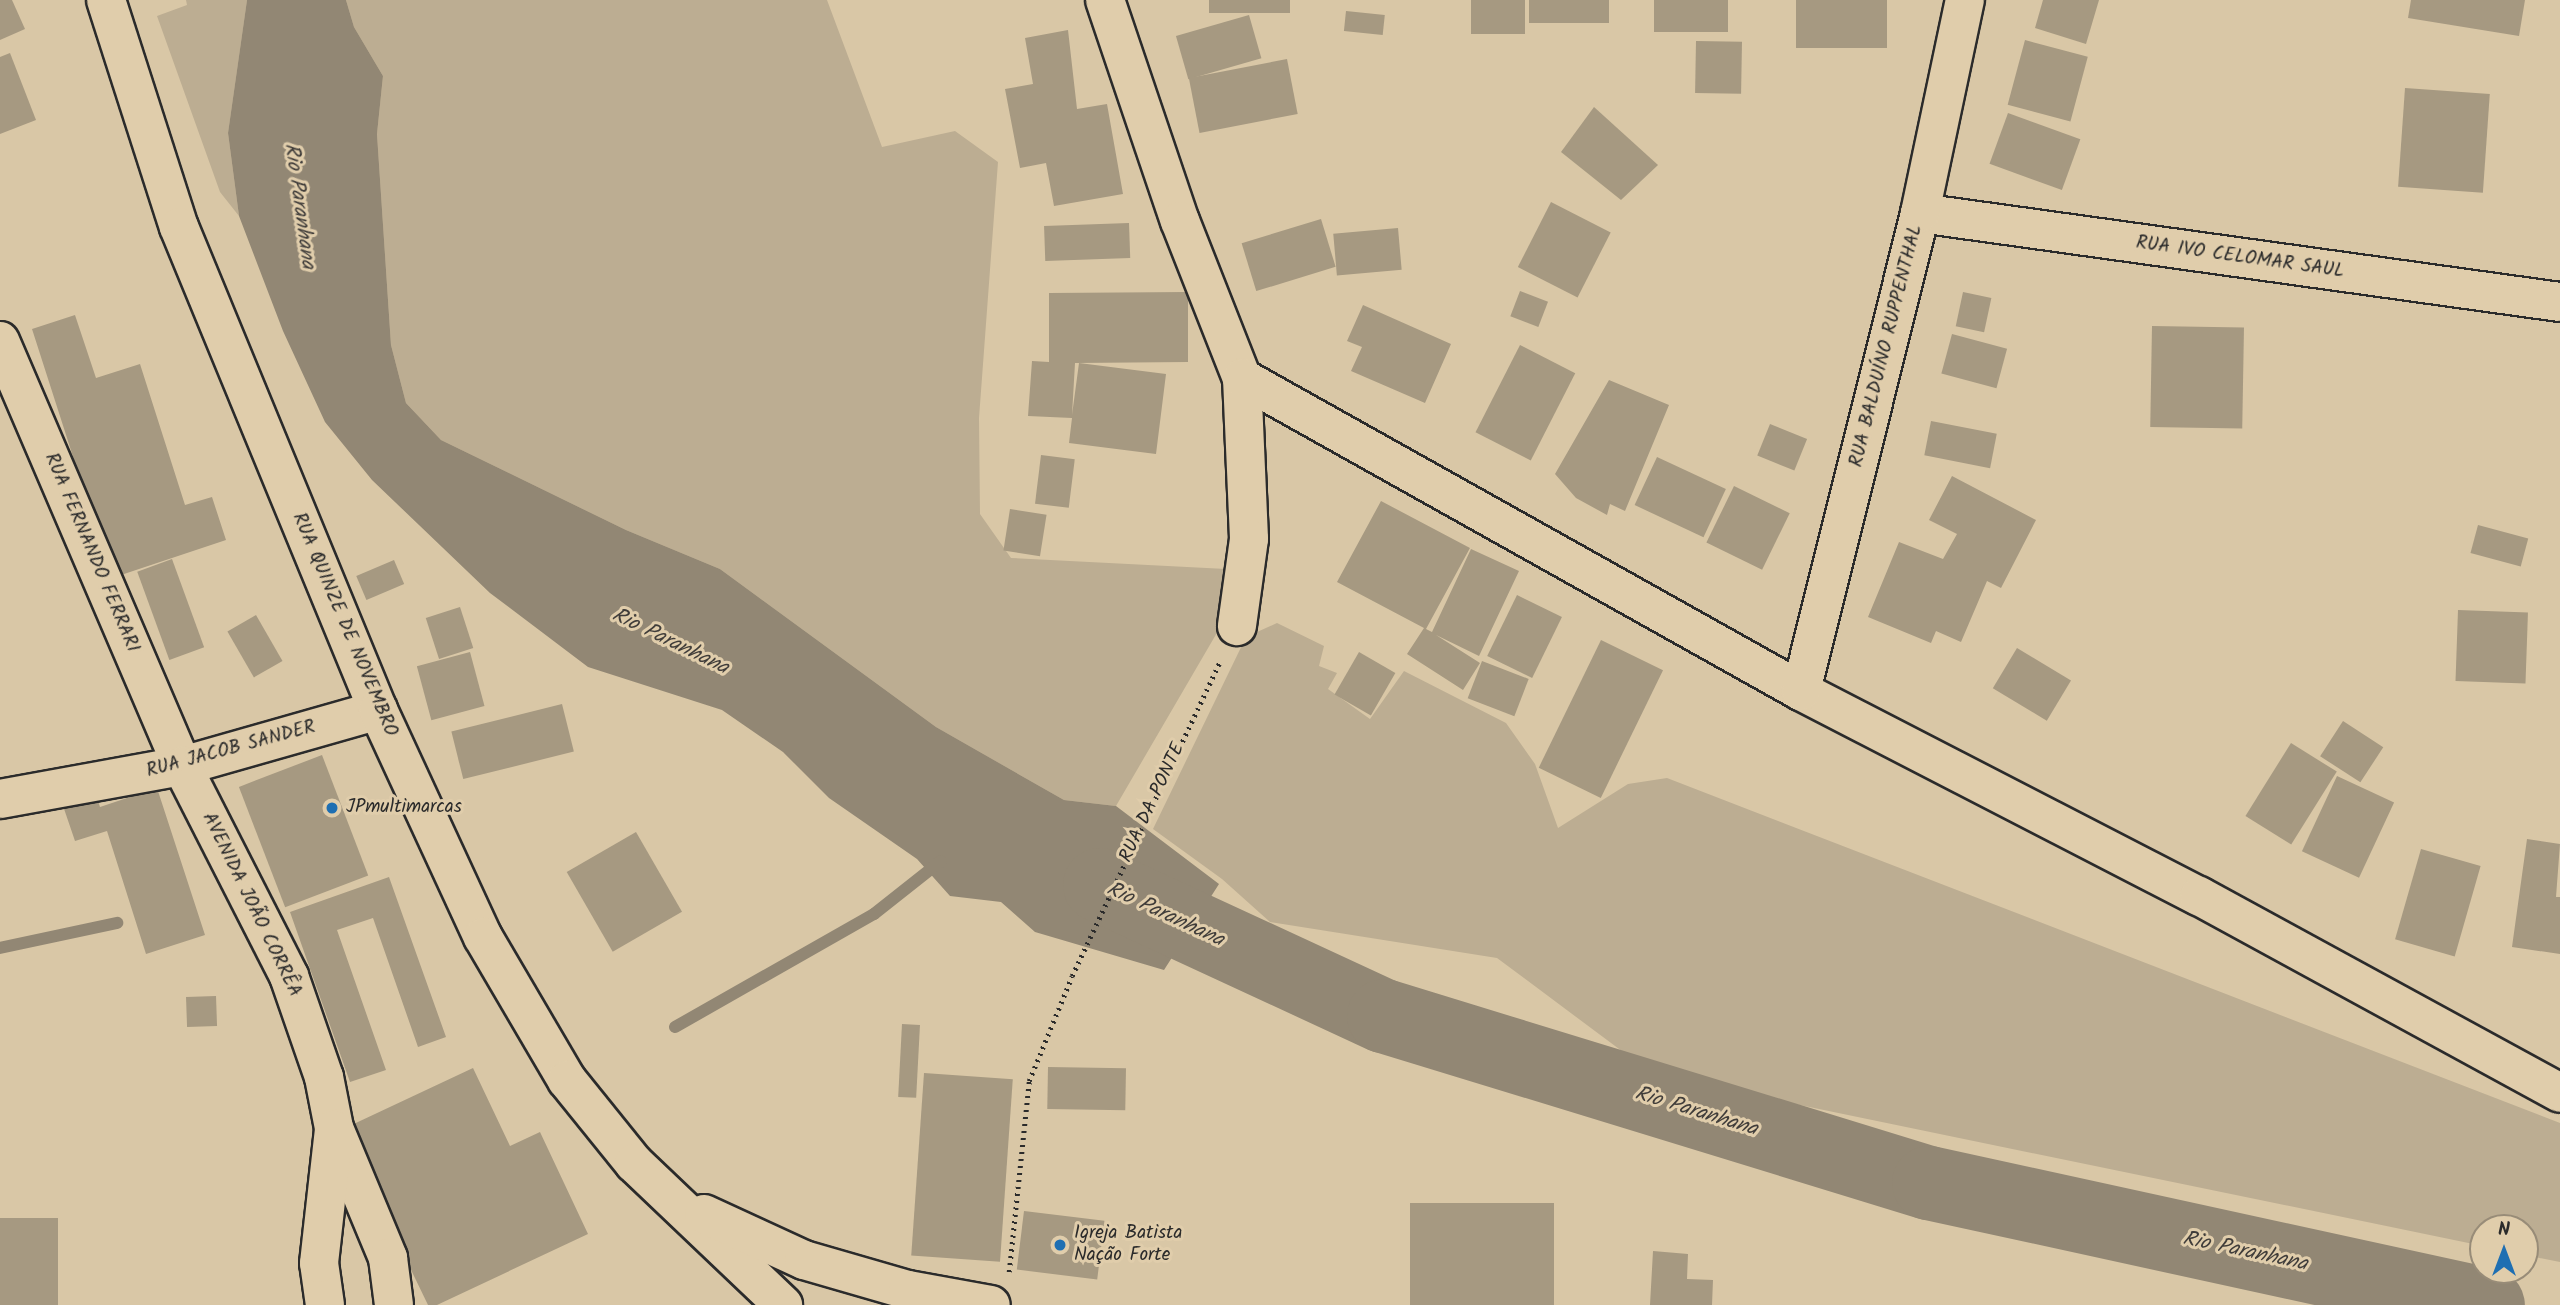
<!DOCTYPE html>
<meta charset="utf-8">
<style>
body{margin:0}
#map{position:relative;width:2560px;height:1305px;overflow:hidden;background:#d9c7a6;font-family:Kalam,sans-serif}
div>[style]{position:absolute}
[style*='--x']{left:calc(var(--x)*1px);top:calc(var(--y)*1px);width:calc(var(--w)*1px);rotate:calc(var(--a)*1deg)}
.green>*{inset:0;background:#bcad92}
.water>*{inset:0;background:#928774}
.stream>*{height:12px;margin:-6px;padding:0 6px;transform-origin:6px;border-radius:6px;background:#928774}
.river>*{height:74px;margin:-37px;padding:0 37px;transform-origin:37px;border-radius:37px;background:#928774}
.building>*{inset:0;background:#a69981;transform-origin:0 0}
.path>*{height:4.5px;margin-top:-2.25px;transform-origin:0;background:repeating-linear-gradient(90deg,#2b2b2b 0 2px,transparent 0 7px)}
.roads{filter:drop-shadow(2px 0 #2b2b2b) drop-shadow(-2px 0 #2b2b2b) drop-shadow(0 2px #2b2b2b) drop-shadow(0 -2px #2b2b2b)}
.minor>*{height:38px;margin:-19px;padding:0 19px;transform-origin:19px;border-radius:19px;background:#e0cdab}
.major>*{height:38px;margin:-19px;padding:0 19px;transform-origin:19px;border-radius:19px;background:#e0cdab}
.dots>*{width:19px;height:19px;translate:-50% -50%;box-sizing:border-box;border:4px solid #e0cdab;border-radius:50%}
span{translate:-50% -50%;white-space:nowrap;text-align:center;line-height:1.15;-webkit-text-stroke:6px #e0cdab;paint-order:stroke}
.street-label{font-size:19px;color:#2b2b2b}
.poi-label{font-size:19px;color:#2b2b2b}
.left{translate:0 -50%;text-align:left}
.water-label{font-size:21px;color:#403d3a;font-style:italic}
.north{position:absolute;left:2469px;top:1214px;width:70px;height:70px;box-sizing:border-box;background:#e0cdab;border:2px solid #988c78;border-radius:50%;rotate:0deg;font-size:19px;font-weight:700;line-height:28px;text-align:center;color:#2b2b2b}
.north::after{content:'';display:block;margin:auto;width:24px;height:32px;background:#1f6fb2;clip-path:polygon(50% 0,100% 100%,50% 72%,0 100%)}
</style>
<div id="map">
<div class="green">
<i style="clip-path:polygon(186px 0,247px 0,228px 133px,239px 216px,220px 192px,157px 16px,187px 5px)"></i>
<i style="clip-path:polygon(346px 0,827px 0,882px 147px,955px 131px,998px 162px,979px 418px,980px 514px,1011px 558px,1226px 569px,1225px 619px,1116px 806px,1064px 800px,936px 727px,720px 569px,626px 530px,441px 440px,406px 403px,391px 345px,377px 134px,383px 76px,354px 27px)"></i>
<i style="clip-path:polygon(1277px 623px,1324px 646px,1319px 666px,1337px 673px,1328px 689px,1370px 719px,1404px 671px,1506px 723px,1535px 764px,1558px 828px,1628px 784px,1667px 778px,2560px 1123px,2560px 1262px,2525px 1255px,2525px 1228px,2483px 1228px,2483px 1246px,1654px 1075px,1497px 958px,1270px 922px,1222px 879px,1153px 829px,1246px 637px)"></i>
</div>
<div class="water">
<i style="clip-path:polygon(247px 0,346px 0,354px 27px,383px 76px,377px 134px,391px 345px,406px 403px,441px 440px,626px 530px,720px 569px,936px 727px,1064px 800px,1116px 806px,1219px 884px,1164px 970px,1035px 932px,1001px 902px,950px 896px,917px 859px,829px 798px,783px 752px,722px 710px,588px 667px,490px 593px,372px 480px,325px 422px,283px 331px,239px 216px,228px 133px)"></i>
</div>
<div class="stream">
<i style="--x:0;--y:948;--w:120;--a:-12.1"></i>
<i style="--x:675;--y:1027;--w:229;--a:-29.6"></i>
<i style="--x:874;--y:914;--w:85;--a:-38.3"></i>
</div>
<div class="river">
<i style="--x:1100;--y:885;--w:313;--a:24.8"></i>
<i style="--x:1384;--y:1016;--w:570;--a:17.04"></i>
<i style="--x:1929;--y:1183;--w:572;--a:12.31"></i>
</div>
<div class="building">
<i style="clip-path:polygon(0 0,12px 0,25px 29px,0 40px)"></i>
<i style="left:1209px;top:0;width:81px;height:13px"></i>
<i style="left:1471px;top:0;width:54px;height:34px"></i>
<i style="left:1529px;top:0;width:80px;height:23px"></i>
<i style="left:1654px;top:0;width:74px;height:32px"></i>
<i style="left:1796px;top:0;width:91px;height:48px"></i>
<i style="clip-path:polygon(2043px 0,2099px 0,2086px 44px,2035px 28px)"></i>
<i style="clip-path:polygon(2411px 0,2525px 0,2519px 36px,2408px 18px)"></i>
<i style="left:1346px;top:11px;width:39px;height:20px;rotate:6deg"></i>
<i style="left:1249px;top:15px;width:45px;height:76px;rotate:74deg"></i>
<i style="clip-path:polygon(1068px 30px,1077px 109px,1107px 104px,1123px 194px,1054px 206px,1046px 163px,1020px 168px,1005px 89px,1033px 84px,1025px 38px)"></i>
<i style="left:2025px;top:40px;width:65px;height:67px;rotate:15deg"></i>
<i style="left:1696px;top:41px;width:46px;height:52px;rotate:1deg"></i>
<i style="clip-path:polygon(10px 53px,36px 120px,0 134px,0 57px)"></i>
<i style="left:1287px;top:59px;width:56px;height:100px;rotate:79deg"></i>
<i style="left:2405px;top:88px;width:85px;height:99px;rotate:4deg"></i>
<i style="clip-path:polygon(1594px 107px,1658px 165px,1621px 200px,1561px 152px)"></i>
<i style="left:2008px;top:113px;width:77px;height:54px;rotate:20deg"></i>
<i style="left:1551px;top:202px;width:67px;height:73px;rotate:27deg"></i>
<i style="left:1321px;top:219px;width:50px;height:83px;rotate:73deg"></i>
<i style="left:1129px;top:223px;width:35px;height:85px;rotate:88deg"></i>
<i style="left:1398px;top:228px;width:42px;height:65px;rotate:85deg"></i>
<i style="left:1520px;top:291px;width:30px;height:27px;rotate:21deg"></i>
<i style="clip-path:polygon(1188px 292px,1188px 362px,1075px 363px,1072px 415px,1079px 363px,1166px 374px,1156px 454px,1069px 443px,1072px 418px,1028px 416px,1032px 361px,1049px 362px,1049px 293px)"></i>
<i style="left:1963px;top:292px;width:29px;height:35px;rotate:12deg"></i>
<i style="clip-path:polygon(1363px 305px,1451px 344px,1425px 403px,1351px 371px,1362px 347px,1347px 341px)"></i>
<i style="clip-path:polygon(75px 315px,96px 378px,140px 364px,185px 505px,212px 497px,226px 540px,112px 578px,32px 329px)"></i>
<i style="left:2152px;top:326px;width:92px;height:101px;rotate:1deg"></i>
<i style="left:1952px;top:334px;width:57px;height:41px;rotate:15deg"></i>
<i style="left:1520px;top:345px;width:62px;height:98px;rotate:27deg"></i>
<i style="clip-path:polygon(1609px 380px,1669px 405px,1625px 511px,1610px 504px,1607px 515px,1576px 498px,1555px 474px)"></i>
<i style="left:1931px;top:421px;width:67px;height:35px;rotate:11deg"></i>
<i style="left:1770px;top:424px;width:40px;height:34px;rotate:22deg"></i>
<i style="left:1041px;top:455px;width:34px;height:49px;rotate:7deg"></i>
<i style="left:1657px;top:457px;width:76px;height:53px;rotate:25deg"></i>
<i style="clip-path:polygon(1952px 476px,2036px 520px,2001px 588px,1987px 581px,1961px 642px,1936px 631px,1931px 643px,1868px 617px,1899px 542px,1943px 559px,1957px 534px,1929px 520px)"></i>
<i style="left:1734px;top:486px;width:62px;height:63px;rotate:26deg"></i>
<i style="clip-path:polygon(1381px 501px,1470px 548px,1426px 629px,1432px 632px,1471px 549px,1519px 571px,1479px 656px,1436px 635px,1480px 663px,1463px 690px,1407px 654px,1424px 628px,1337px 582px)"></i>
<i style="left:1010px;top:509px;width:37px;height:42px;rotate:9deg"></i>
<i style="left:2478px;top:525px;width:52px;height:29px;rotate:15deg"></i>
<i style="left:172px;top:559px;width:94px;height:37px;rotate:70deg"></i>
<i style="left:394px;top:560px;width:26px;height:41px;rotate:67deg"></i>
<i style="left:1517px;top:595px;width:50px;height:68px;rotate:26deg"></i>
<i style="left:460px;top:607px;width:43px;height:36px;rotate:72deg"></i>
<i style="left:2458px;top:610px;width:70px;height:71px;rotate:2deg"></i>
<i style="left:256px;top:615px;width:53px;height:33px;rotate:60deg"></i>
<i style="left:1601px;top:640px;width:69px;height:142px;rotate:26deg"></i>
<i style="left:2017px;top:648px;width:63px;height:47px;rotate:31deg"></i>
<i style="left:470px;top:652px;width:56px;height:55px;rotate:75deg"></i>
<i style="left:1359px;top:652px;width:42px;height:49px;rotate:30deg"></i>
<i style="left:1482px;top:661px;width:50px;height:40px;rotate:21deg"></i>
<i style="left:562px;top:704px;width:49px;height:114px;rotate:76deg"></i>
<i style="left:2343px;top:721px;width:48px;height:42px;rotate:33deg"></i>
<i style="left:2291px;top:743px;width:54px;height:86px;rotate:32deg"></i>
<i style="left:322px;top:755px;width:129px;height:89px;rotate:69deg"></i>
<i style="left:2337px;top:776px;width:63px;height:83px;rotate:25deg"></i>
<i style="clip-path:polygon(157px 788px,205px 935px,146px 954px,107px 831px,75px 841px,61px 800px,94px 789px,100px 807px)"></i>
<i style="left:636px;top:832px;width:92px;height:80px;rotate:60deg"></i>
<i style="clip-path:polygon(2527px 839px,2560px 844px,2556px 897px,2560px 897px,2560px 954px,2512px 947px)"></i>
<i style="left:2421px;top:849px;width:62px;height:94px;rotate:16deg"></i>
<i style="clip-path:polygon(389px 877px,446px 1037px,418px 1047px,373px 918px,337px 930px,386px 1070px,350px 1082px,290px 912px)"></i>
<i style="left:216px;top:996px;width:30px;height:30px;rotate:88deg"></i>
<i style="left:902px;top:1024px;width:18px;height:73px;rotate:3deg"></i>
<i style="left:1048px;top:1067px;width:78px;height:42px;rotate:1deg"></i>
<i style="clip-path:polygon(473px 1068px,510px 1146px,540px 1132px,588px 1234px,437px 1305px,428px 1305px,343px 1129px)"></i>
<i style="left:924px;top:1073px;width:89px;height:183px;rotate:4deg"></i>
<i style="left:1554px;top:1203px;width:102px;height:144px;rotate:90deg"></i>
<i style="left:1024px;top:1211px;width:81px;height:59px;rotate:7deg"></i>
<i style="left:0;top:1218px;width:58px;height:87px"></i>
<i style="clip-path:polygon(1653px 1251px,1688px 1254px,1687px 1279px,1713px 1280px,1712px 1305px,1650px 1305px)"></i>
</div>
<div class="path">
<i style="--x:1009;--y:1272;--w:192;--a:-84"></i>
<i style="--x:1029;--y:1081;--w:113;--a:-67.7"></i>
<i style="--x:1072;--y:976;--w:347;--a:-64.8"></i>
</div>
<div class="roads">
<div class="minor">
<i style="--x:1105;--y:0;--w:233;--a:71.3"></i>
<i style="--x:1180;--y:221;--w:169;--a:68.5"></i>
<i style="--x:1242;--y:378;--w:161;--a:87.5"></i>
<i style="--x:1249;--y:539;--w:88;--a:97.9"></i>
<i style="--x:1920;--y:213;--w:646;--a:7.92"></i>
<i style="--x:1242;--y:378;--w:641;--a:29.25"></i>
<i style="--x:1801;--y:691;--w:448;--a:27.3"></i>
<i style="--x:2199;--y:896;--w:411;--a:28.6"></i>
<i style="--x:1801;--y:691;--w:493;--a:-76"></i>
<i style="--x:1920;--y:213;--w:218;--a:-78.1"></i>
<i style="--x:0;--y:799;--w:185;--a:-10.3"></i>
<i style="--x:182;--y:766;--w:204;--a:-15.9"></i>
</div>
<div class="major">
<i style="--x:106;--y:0;--w:238;--a:72.2"></i>
<i style="--x:179;--y:227;--w:522;--a:67.61"></i>
<i style="--x:378;--y:710;--w:250;--a:65.2"></i>
<i style="--x:483;--y:937;--w:166;--a:59.6"></i>
<i style="--x:567;--y:1080;--w:107;--a:51.1"></i>
<i style="--x:634;--y:1163;--w:206;--a:43.6"></i>
<i style="--x:0;--y:341;--w:462;--a:66.8"></i>
<i style="--x:182;--y:766;--w:236;--a:63"></i>
<i style="--x:289;--y:976;--w:107;--a:70.9"></i>
<i style="--x:324;--y:1077;--w:52;--a:78.9"></i>
<i style="--x:334;--y:1128;--w:141;--a:67.4"></i>
<i style="--x:388;--y:1258;--w:47;--a:82.7"></i>
<i style="--x:704;--y:1214;--w:110;--a:24.7"></i>
<i style="--x:804;--y:1260;--w:108;--a:16.1"></i>
<i style="--x:908;--y:1290;--w:84;--a:10.2"></i>
<i style="--x:325;--y:1305;--w:42;--a:-98.1"></i>
<i style="--x:319;--y:1263;--w:134;--a:-83.6"></i>
</div>
</div>
<div class="dots">
<i style="left:332px;top:808px;background:#1f6fb2"></i>
<i style="left:1060px;top:1245px;background:#1f6fb2"></i>
</div>
<div class="street-label">
<span style="left:2240px;top:258px;rotate:8deg">RUA IVO CELOMAR SAUL</span>
<span style="left:1887px;top:346px;rotate:-76deg">RUA BALDUÍNO RUPPENTHAL</span>
<span style="left:91px;top:553px;rotate:67deg">RUA FERNANDO FERRARI</span>
<span style="left:344px;top:625px;rotate:67deg">RUA QUINZE DE NOVEMBRO</span>
<span style="left:231px;top:750px;rotate:-15deg">RUA JACOB SANDER</span>
<span style="left:1153px;top:803px;rotate:-65deg">RUA DA PONTE</span>
<span style="left:251px;top:905px;rotate:64deg">AVENIDA JOÃO CORRÊA</span>
</div>
<div class="poi-label">
<span class="left" style="left:346px;top:808px">JPmultimarcas</span>
<span class="left" style="left:1074px;top:1245px">Igreja Batista<br>Nação Forte</span>
</div>
<div class="water-label">
<span style="left:299px;top:206px;rotate:82deg">Rio Paranhana</span>
<span style="left:670px;top:642px;rotate:26deg">Rio Paranhana</span>
<span style="left:1165px;top:915px;rotate:25deg">Rio Paranhana</span>
<span style="left:1696px;top:1112px;rotate:17deg">Rio Paranhana</span>
<span style="left:2245px;top:1252px;rotate:12deg">Rio Paranhana</span>
</div>
<div class="north">N</div>
</div>
